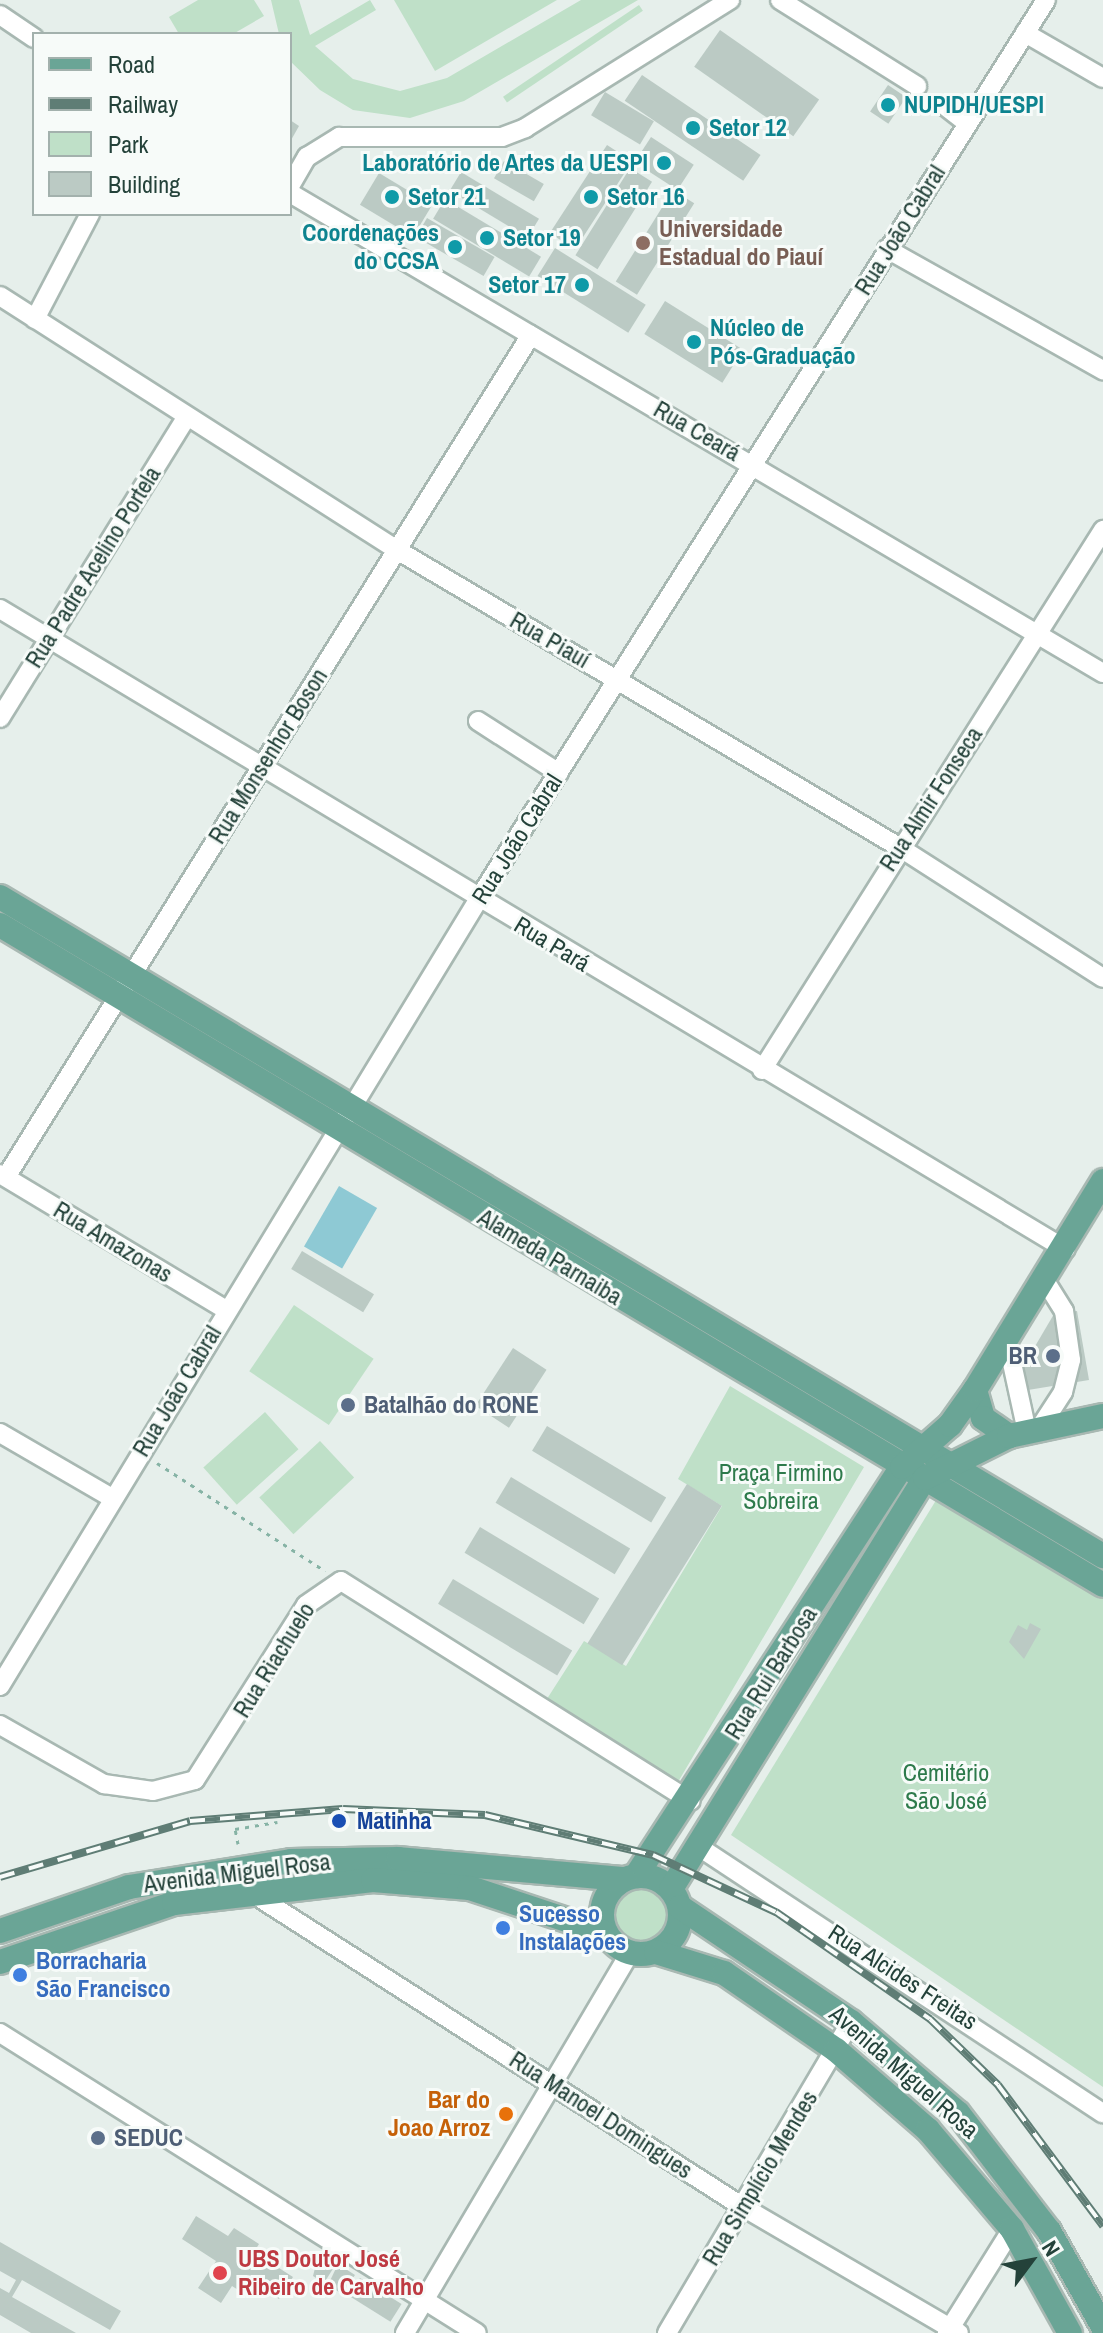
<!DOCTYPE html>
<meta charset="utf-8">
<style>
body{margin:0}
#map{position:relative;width:1103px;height:2333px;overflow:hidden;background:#e6efeb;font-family:"Archivo Narrow",sans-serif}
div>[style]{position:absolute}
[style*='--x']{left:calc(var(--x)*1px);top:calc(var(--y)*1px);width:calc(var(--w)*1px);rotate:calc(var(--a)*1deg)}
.green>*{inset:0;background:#bfe0c8;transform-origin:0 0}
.round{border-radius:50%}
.water>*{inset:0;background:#8ec9d4;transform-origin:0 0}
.building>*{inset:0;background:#bbcac4;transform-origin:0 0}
.path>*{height:3px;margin-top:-1.5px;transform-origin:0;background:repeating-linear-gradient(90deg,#86b3a5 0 4px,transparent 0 10px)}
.roads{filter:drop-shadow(2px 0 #a8b8b2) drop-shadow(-2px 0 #a8b8b2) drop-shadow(0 2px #a8b8b2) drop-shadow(0 -2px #a8b8b2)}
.minor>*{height:18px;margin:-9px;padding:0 9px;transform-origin:9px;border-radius:9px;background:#fff}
.major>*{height:24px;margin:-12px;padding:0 12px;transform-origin:12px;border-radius:12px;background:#6aa596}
.major>.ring{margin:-12px;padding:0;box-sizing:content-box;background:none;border:24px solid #6aa596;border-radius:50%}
.rail>*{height:8px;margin-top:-4px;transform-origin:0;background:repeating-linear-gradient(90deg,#f7fbf9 0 15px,#5f7d75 0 30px);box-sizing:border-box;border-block:2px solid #5f7d75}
.dots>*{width:22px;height:22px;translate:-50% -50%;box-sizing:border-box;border:4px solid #f7fbf9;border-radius:50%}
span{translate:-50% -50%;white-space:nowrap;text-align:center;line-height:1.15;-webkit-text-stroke:6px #f7fbf9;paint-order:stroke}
.culture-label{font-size:24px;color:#0d838f;font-weight:700}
.left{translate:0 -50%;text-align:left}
.right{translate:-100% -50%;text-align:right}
.education-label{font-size:24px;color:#785e54;font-weight:700}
.street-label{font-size:24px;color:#24423a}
.service-label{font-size:24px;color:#4e5e75;font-weight:700}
.park-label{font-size:24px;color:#2d7a4b}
.transit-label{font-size:24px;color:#164399;font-weight:700}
.shop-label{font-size:24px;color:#366cbe;font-weight:700}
.food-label{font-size:24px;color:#c56008;font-weight:700}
.health-label{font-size:24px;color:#be3a42;font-weight:700}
.legend{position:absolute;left:32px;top:32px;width:260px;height:184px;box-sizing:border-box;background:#f7fbf9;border:2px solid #a3b1ad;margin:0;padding:10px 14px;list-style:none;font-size:24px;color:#24423a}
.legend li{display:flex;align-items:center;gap:16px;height:40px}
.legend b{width:40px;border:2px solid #a3b1ad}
.north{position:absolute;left:991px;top:2221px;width:80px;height:80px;-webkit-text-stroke:6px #f7fbf9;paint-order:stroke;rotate:58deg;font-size:22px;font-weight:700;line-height:32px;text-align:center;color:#24423a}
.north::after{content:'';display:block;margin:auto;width:28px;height:36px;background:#24423a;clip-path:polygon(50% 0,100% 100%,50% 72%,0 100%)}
</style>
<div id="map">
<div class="green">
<i style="clip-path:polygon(198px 0,254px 0,264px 16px,233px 34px,179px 34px,169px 17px)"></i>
<i style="clip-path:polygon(271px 0,299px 0,310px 35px,370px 0,376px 10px,315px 46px,353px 79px,400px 91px,447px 78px,581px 0,638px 0,464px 101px,410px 118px,353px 110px,320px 90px,290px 61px,290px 34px,279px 34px)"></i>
<i style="clip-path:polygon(394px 0,557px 0,435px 71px)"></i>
<i style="left:639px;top:5px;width:7px;height:164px;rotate:56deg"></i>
<i style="left:294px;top:1305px;width:96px;height:80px;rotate:34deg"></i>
<i style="clip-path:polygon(730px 1386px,864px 1467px,678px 1782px,545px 1702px,584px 1641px,626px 1666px,722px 1506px,678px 1479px)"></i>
<i style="left:265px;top:1412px;width:50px;height:83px;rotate:48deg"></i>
<i style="left:320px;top:1441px;width:50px;height:83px;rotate:47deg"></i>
<i style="clip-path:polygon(938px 1497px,1103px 1597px,1103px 2087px,731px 1835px)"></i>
<i class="round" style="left:611px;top:1885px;width:60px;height:60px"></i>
</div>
<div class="water">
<i style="left:339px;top:1186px;width:44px;height:70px;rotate:30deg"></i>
</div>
<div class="building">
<i style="left:720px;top:30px;width:121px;height:45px;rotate:35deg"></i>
<i style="left:642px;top:75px;width:143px;height:31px;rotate:34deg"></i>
<i style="left:888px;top:85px;width:22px;height:32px;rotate:34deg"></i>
<i style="left:605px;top:92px;width:57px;height:27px;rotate:31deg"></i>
<i style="clip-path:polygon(290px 120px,299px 126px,290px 142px)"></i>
<i style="left:651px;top:137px;width:51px;height:30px;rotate:33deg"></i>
<i style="left:607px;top:145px;width:30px;height:105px;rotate:33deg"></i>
<i style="left:504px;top:161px;width:46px;height:20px;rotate:30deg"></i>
<i style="left:630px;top:168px;width:26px;height:103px;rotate:32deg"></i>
<i style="left:461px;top:172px;width:91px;height:22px;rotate:31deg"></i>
<i style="left:379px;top:173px;width:62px;height:37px;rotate:31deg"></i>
<i style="left:673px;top:190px;width:25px;height:108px;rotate:32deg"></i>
<i style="left:445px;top:199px;width:112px;height:23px;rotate:31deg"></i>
<i style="left:427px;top:218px;width:78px;height:22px;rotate:30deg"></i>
<i style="left:555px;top:248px;width:107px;height:33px;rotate:32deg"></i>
<i style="left:665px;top:301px;width:92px;height:39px;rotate:32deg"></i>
<i style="left:302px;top:1251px;width:84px;height:21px;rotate:31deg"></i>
<i style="clip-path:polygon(1077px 1311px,1089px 1380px,1028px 1390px,1024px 1365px,1054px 1314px)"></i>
<i style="left:513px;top:1348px;width:40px;height:69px;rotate:33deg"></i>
<i style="left:547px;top:1426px;width:139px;height:29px;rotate:31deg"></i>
<i style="left:511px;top:1477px;width:139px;height:30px;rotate:31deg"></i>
<i style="left:687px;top:1484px;width:41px;height:188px;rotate:32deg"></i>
<i style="left:480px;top:1527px;width:139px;height:30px;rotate:31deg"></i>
<i style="left:453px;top:1579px;width:139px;height:29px;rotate:31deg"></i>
<i style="clip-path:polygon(1030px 1623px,1041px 1629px,1024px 1659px,1009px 1642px,1018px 1625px,1027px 1630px)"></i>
<i style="clip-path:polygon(196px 2216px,228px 2236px,234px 2228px,259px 2244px,254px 2252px,293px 2277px,279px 2299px,253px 2283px,246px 2295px,232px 2286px,221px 2303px,198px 2288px,216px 2261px,182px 2239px)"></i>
<i style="clip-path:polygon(0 2242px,121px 2311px,110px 2330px,22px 2280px,12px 2297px,76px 2333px,31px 2333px,0 2315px,0 2288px,9px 2293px,16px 2280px,0 2271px)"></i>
<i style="clip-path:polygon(319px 2252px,336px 2264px,324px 2283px,313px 2276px)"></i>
<i style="clip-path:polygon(338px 2264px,355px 2275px,342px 2294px,328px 2285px)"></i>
<i style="left:360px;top:2278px;width:49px;height:21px;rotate:32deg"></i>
</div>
<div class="path">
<i style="--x:157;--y:1463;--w:200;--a:32.7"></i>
<i style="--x:238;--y:1844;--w:15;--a:-101"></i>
<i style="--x:235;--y:1829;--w:43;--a:-9.5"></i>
</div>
<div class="roads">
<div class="minor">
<i style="--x:780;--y:0;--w:162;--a:32.1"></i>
<i style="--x:0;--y:15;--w:41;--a:34.1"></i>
<i style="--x:1025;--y:33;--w:90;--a:30"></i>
<i style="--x:945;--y:106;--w:28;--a:38"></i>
<i style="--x:290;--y:186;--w:34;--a:-60"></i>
<i style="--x:307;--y:157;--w:38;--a:-32"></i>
<i style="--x:339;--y:137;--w:163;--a:0"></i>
<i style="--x:502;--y:137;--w:25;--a:-21"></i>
<i style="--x:525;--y:128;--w:242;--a:-32"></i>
<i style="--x:290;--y:193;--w:944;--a:30.56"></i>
<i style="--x:887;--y:249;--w:248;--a:29.3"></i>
<i style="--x:0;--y:296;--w:471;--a:32.6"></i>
<i style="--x:397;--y:550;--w:583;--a:30.61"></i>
<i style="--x:899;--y:847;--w:242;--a:32.7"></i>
<i style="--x:35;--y:319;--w:119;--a:-62.4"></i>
<i style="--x:0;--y:609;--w:1243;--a:31"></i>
<i style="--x:0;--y:718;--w:353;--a:-58.2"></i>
<i style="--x:478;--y:721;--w:96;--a:32.7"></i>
<i style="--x:762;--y:1070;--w:639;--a:-57.73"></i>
<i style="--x:0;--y:1174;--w:264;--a:31"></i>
<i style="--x:6;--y:1177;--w:992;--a:-58.06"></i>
<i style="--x:1007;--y:1340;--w:94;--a:77.7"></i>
<i style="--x:1039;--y:1429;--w:44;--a:-57"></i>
<i style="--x:1063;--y:1392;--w:33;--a:-76"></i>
<i style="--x:1071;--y:1360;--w:49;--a:-98.1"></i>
<i style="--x:1064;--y:1311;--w:36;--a:-122"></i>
<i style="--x:0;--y:1433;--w:129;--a:30.1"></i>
<i style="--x:0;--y:1686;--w:920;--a:-58.69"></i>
<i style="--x:478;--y:900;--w:1064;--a:-57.74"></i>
<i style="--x:0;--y:1725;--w:120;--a:29.6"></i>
<i style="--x:104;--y:1784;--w:49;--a:8.1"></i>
<i style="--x:153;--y:1791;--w:43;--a:-14.7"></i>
<i style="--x:195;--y:1780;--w:207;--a:-57.6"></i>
<i style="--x:306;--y:1605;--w:42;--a:-34.4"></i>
<i style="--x:341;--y:1581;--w:413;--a:32.2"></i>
<i style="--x:699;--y:1847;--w:484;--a:33.4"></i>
<i style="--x:249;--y:1891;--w:586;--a:32.61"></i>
<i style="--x:743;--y:2207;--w:250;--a:30.3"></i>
<i style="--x:0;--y:2033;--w:563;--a:32.17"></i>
<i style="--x:405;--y:2333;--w:442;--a:-59.4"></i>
<i style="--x:667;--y:2333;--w:361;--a:-59.4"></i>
<i style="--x:947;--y:2333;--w:123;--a:-58"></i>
</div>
<div class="major">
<i style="--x:0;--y:897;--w:1285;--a:30.86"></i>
<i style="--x:0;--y:925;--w:1285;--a:30.89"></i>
<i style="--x:975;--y:1390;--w:29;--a:74"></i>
<i style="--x:983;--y:1418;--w:32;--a:35"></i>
<i class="ring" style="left:602px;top:1876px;width:54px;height:54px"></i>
<i style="--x:636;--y:1876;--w:488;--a:-57"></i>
<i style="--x:902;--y:1467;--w:64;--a:-41.2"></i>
<i style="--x:950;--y:1425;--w:43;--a:-54.5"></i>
<i style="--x:975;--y:1390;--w:245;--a:-58.5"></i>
<i style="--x:671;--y:1889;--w:483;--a:-58.3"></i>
<i style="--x:925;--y:1478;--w:94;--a:-26.6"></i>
<i style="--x:1009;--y:1436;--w:96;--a:-12"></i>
<i style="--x:680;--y:1907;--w:206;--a:33.9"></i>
<i style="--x:851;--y:2022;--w:140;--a:40.4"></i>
<i style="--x:958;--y:2113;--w:149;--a:52.4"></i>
<i style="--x:1049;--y:2231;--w:110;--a:60.6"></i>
<i style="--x:0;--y:1931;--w:136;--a:-18.8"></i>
<i style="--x:129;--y:1887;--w:164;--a:-9.1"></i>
<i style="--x:291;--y:1861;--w:107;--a:-1.1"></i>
<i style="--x:398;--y:1859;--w:227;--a:5.1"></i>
<i style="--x:656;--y:1952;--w:71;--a:17.2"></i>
<i style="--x:724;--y:1973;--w:136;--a:34.5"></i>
<i style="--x:836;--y:2050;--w:122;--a:41"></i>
<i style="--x:928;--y:2130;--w:130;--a:49.7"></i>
<i style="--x:1012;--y:2229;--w:119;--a:60.9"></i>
<i style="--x:0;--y:1962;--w:184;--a:-18.7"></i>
<i style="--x:174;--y:1903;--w:200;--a:-6.6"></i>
<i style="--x:373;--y:1880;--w:97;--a:4.7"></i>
<i style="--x:470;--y:1888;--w:143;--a:18.3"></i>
</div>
</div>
<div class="rail">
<i style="--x:0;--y:1877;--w:198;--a:-16.4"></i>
<i style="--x:190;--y:1821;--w:153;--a:-4.5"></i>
<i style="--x:343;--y:1809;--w:142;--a:2.4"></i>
<i style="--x:485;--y:1815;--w:173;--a:13.4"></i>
<i style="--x:653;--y:1855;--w:136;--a:24.9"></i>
<i style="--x:776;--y:1912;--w:188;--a:34.8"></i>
<i style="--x:930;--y:2019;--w:95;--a:44.1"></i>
<i style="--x:998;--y:2085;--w:176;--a:53.3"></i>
</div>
<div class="dots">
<i style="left:888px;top:105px;background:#0f9aa8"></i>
<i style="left:693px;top:128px;background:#0f9aa8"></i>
<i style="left:664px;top:163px;background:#0f9aa8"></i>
<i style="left:392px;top:197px;background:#0f9aa8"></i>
<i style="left:591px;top:197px;background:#0f9aa8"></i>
<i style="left:487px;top:238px;background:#0f9aa8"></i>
<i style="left:643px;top:243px;background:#8d6e63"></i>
<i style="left:455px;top:247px;background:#0f9aa8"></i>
<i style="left:582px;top:285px;background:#0f9aa8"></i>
<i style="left:694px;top:342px;background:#0f9aa8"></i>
<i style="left:1053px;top:1356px;background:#5c6f8a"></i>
<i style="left:348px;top:1405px;background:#5c6f8a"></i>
<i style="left:339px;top:1821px;background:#1a4fb4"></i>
<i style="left:503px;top:1928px;background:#3f7fe0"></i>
<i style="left:20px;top:1975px;background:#3f7fe0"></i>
<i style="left:506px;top:2114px;background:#e8710a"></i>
<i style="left:98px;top:2138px;background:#5c6f8a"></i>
<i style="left:220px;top:2273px;background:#e0444e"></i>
</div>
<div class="culture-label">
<span class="left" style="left:904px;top:105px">NUPIDH/UESPI</span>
<span class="left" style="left:709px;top:128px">Setor 12</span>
<span class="right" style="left:648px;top:163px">Laboratório de Artes da UESPI</span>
<span class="left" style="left:408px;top:197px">Setor 21</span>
<span class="left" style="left:607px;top:197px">Setor 16</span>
<span class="right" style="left:439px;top:247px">Coordenações<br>do CCSA</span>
<span class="left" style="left:503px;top:238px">Setor 19</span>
<span class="right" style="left:566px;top:285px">Setor 17</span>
<span class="left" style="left:710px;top:342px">Núcleo de<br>Pós-Graduação</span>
</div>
<div class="education-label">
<span class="left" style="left:659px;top:243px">Universidade<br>Estadual do Piauí</span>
</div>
<div class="street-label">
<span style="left:900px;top:230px;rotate:-58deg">Rua João Cabral</span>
<span style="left:697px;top:431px;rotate:30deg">Rua Ceará</span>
<span style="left:93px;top:567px;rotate:-58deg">Rua Padre Acelino Portela</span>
<span style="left:550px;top:640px;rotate:30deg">Rua Piauí</span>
<span style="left:268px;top:756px;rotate:-58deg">Rua Monsenhor Boson</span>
<span style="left:931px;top:799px;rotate:-57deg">Rua Almir Fonseca</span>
<span style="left:517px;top:839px;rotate:-58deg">Rua João Cabral</span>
<span style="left:552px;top:944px;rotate:31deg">Rua Pará</span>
<span style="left:113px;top:1242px;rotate:31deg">Rua Amazonas</span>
<span style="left:550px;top:1257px;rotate:31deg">Alameda Parnaiba</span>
<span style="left:177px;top:1391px;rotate:-59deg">Rua João Cabral</span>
<span style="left:274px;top:1660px;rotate:-58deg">Rua Riachuelo</span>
<span style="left:771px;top:1673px;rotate:-58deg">Rua Rui Barbosa</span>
<span style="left:237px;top:1873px;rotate:-7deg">Avenida Miguel Rosa</span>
<span style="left:903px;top:1977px;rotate:33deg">Rua Alcides Freitas</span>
<span style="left:904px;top:2072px;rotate:41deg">Avenida Miguel Rosa</span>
<span style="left:601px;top:2115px;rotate:33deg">Rua Manoel Domingues</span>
<span style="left:760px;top:2178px;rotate:-59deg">Rua Simplício Mendes</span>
</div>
<div class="service-label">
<span class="right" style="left:1037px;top:1356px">BR</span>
<span class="left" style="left:364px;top:1405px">Batalhão do RONE</span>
<span class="left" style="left:114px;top:2138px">SEDUC</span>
</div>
<div class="park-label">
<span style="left:781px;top:1487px">Praça Firmino<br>Sobreira</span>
<span style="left:946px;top:1787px">Cemitério<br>São José</span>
</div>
<div class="transit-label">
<span class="left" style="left:357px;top:1821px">Matinha</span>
</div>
<div class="shop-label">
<span class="left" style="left:519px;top:1928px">Sucesso<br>Instalações</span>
<span class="left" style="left:36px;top:1975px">Borracharia<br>São Francisco</span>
</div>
<div class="food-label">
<span class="right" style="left:490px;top:2114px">Bar do<br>Joao Arroz</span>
</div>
<div class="health-label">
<span class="left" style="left:238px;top:2273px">UBS Doutor José<br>Ribeiro de Carvalho</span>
</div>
<ul class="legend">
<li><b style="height:10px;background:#6aa596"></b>Road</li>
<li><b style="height:10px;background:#5f7d75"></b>Railway</li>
<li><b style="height:22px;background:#bfe0c8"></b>Park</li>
<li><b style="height:22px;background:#bbcac4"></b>Building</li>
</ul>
<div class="north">N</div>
</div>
